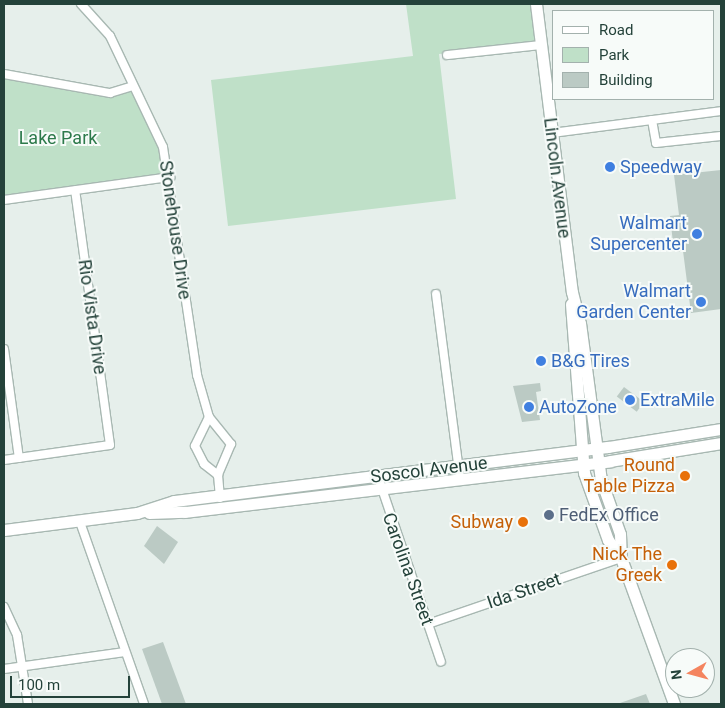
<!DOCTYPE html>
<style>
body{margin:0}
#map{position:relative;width:725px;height:708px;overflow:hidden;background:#e6efeb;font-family:Roboto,sans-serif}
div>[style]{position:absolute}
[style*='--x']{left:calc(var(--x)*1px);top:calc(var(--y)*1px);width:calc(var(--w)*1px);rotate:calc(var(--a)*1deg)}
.green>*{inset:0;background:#bfe0c8}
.building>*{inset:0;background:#bbcac4;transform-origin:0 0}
.roads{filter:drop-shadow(1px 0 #a8b8b2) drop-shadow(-1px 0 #a8b8b2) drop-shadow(0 1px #a8b8b2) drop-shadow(0 -1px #a8b8b2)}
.minor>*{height:8px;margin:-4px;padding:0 4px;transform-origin:4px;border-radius:4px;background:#fff}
.secondary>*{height:11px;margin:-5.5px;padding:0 5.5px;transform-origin:5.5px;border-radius:5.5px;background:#fff}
.dots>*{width:14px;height:14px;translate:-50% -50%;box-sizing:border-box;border:2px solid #f7fbf9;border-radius:50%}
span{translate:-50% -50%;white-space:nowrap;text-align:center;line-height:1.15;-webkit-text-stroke:4px #f7fbf9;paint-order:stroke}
.park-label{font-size:18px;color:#2d7a4b}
.shop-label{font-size:18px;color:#366cbe}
.left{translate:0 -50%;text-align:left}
.right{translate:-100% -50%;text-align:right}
.street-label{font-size:18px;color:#24423a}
.food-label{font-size:18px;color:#c56008}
.service-label{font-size:18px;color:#4e5e75}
.frame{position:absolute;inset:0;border:5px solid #24423a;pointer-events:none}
.legend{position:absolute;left:552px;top:10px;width:162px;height:90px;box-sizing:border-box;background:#f7fbf9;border:1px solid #a3b1ad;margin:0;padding:6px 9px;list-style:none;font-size:15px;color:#24423a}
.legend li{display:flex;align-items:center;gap:10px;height:25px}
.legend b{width:25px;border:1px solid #a3b1ad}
.north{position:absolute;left:665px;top:648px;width:50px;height:50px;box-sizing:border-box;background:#f7fbf9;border:1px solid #a3b1ad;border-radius:50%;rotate:263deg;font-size:14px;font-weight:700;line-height:20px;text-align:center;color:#24423a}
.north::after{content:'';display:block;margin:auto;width:18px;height:22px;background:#f4845f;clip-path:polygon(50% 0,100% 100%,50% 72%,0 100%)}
.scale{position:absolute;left:10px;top:676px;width:120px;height:22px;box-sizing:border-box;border:2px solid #24423a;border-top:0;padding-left:6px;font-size:15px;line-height:18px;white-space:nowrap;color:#24423a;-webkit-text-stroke:4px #f7fbf9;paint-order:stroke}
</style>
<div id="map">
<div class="green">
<i style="clip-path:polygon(406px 4px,536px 4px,541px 45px,439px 54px,456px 199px,228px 226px,211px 80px,413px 56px)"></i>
<i style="clip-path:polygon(4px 73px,110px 93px,133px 86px,163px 147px,170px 177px,4px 200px)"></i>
</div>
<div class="building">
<i style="clip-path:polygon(721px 170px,721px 309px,691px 313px,683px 251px,674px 252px,670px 216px,679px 215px,674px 175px)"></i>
<i style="clip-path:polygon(540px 383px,541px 391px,536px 392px,540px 420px,522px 422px,513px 386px)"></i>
<i style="left:624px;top:387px;width:25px;height:12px;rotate:37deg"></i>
<i style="clip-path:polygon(157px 526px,178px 542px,164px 564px,144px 546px)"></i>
<i style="clip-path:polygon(163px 642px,186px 704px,162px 704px,142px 649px)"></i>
<i style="clip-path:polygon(646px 694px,650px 704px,620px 704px,620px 703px)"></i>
</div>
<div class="roads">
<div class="minor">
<i style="--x:81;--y:4;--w:43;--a:47.8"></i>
<i style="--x:110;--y:36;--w:123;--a:64.5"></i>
<i style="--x:163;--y:147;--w:231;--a:81.5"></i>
<i style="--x:197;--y:375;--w:44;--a:74.1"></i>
<i style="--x:209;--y:417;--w:35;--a:51"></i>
<i style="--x:231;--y:444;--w:34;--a:113"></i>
<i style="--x:218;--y:475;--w:23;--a:85"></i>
<i style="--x:447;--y:55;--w:95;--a:-6.1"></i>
<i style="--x:4;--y:74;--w:108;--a:10.2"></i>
<i style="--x:110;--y:93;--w:24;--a:-17"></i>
<i style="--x:652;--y:120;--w:23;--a:80"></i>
<i style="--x:656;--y:143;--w:65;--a:-6.1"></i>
<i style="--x:552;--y:133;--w:170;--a:-7.4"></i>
<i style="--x:4;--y:200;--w:168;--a:-7.9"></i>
<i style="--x:436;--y:294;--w:186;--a:82.6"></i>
<i style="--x:4;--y:349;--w:110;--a:82.2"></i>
<i style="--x:209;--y:417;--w:32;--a:116"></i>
<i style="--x:195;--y:446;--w:20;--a:63"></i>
<i style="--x:204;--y:464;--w:18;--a:38"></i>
<i style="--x:4;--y:460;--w:107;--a:-8.1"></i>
<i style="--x:110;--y:445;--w:257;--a:-97.8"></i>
<i style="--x:378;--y:477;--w:195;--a:71.2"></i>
<i style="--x:80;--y:522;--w:193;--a:70.6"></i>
<i style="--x:4;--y:607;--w:31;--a:65"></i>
<i style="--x:17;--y:635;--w:70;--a:80.9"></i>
<i style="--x:428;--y:624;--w:204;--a:-18.9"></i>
<i style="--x:4;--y:669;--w:122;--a:-8"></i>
</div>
<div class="secondary">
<i style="--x:536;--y:4;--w:290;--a:82.9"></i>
<i style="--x:572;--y:292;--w:32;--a:76"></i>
<i style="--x:580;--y:323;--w:158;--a:82.4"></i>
<i style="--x:601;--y:480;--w:57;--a:70.6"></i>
<i style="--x:620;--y:534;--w:24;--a:88"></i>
<i style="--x:571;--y:304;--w:169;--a:85.6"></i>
<i style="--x:584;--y:473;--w:71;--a:70.3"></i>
<i style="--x:608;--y:540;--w:22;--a:54"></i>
<i style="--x:621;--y:558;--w:155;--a:70"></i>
<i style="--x:149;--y:513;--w:36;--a:-2"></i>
<i style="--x:185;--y:512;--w:428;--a:-6.8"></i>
<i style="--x:610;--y:461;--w:112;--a:-9.2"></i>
<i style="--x:4;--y:530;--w:134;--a:-7.3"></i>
<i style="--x:137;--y:513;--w:39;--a:-18"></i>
<i style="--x:174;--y:501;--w:437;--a:-7.1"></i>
<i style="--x:608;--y:447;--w:114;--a:-9.1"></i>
</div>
</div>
<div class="dots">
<i style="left:610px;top:167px;background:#3f7fe0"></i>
<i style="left:697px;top:234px;background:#3f7fe0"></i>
<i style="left:701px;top:302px;background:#3f7fe0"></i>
<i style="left:541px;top:361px;background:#3f7fe0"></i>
<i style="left:630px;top:400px;background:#3f7fe0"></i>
<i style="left:529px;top:407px;background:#3f7fe0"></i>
<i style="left:685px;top:476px;background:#e8710a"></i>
<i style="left:549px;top:515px;background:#5c6f8a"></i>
<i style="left:523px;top:522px;background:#e8710a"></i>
<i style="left:672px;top:565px;background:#e8710a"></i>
</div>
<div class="park-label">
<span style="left:58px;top:138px">Lake Park</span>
</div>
<div class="shop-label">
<span class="left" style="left:620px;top:167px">Speedway</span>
<span class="right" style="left:687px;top:234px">Walmart<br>Supercenter</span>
<span class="right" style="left:691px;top:302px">Walmart<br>Garden Center</span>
<span class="left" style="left:551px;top:361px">B&amp;G Tires</span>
<span class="left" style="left:640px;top:400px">ExtraMile</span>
<span class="left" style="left:539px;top:407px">AutoZone</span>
</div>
<div class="street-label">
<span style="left:557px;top:178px;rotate:83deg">Lincoln Avenue</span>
<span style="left:175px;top:230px;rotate:82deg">Stonehouse Drive</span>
<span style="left:92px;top:317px;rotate:82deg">Rio Vista Drive</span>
<span style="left:429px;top:470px;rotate:-7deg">Soscol Avenue</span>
<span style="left:408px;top:569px;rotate:70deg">Carolina Street</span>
<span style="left:524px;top:591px;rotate:-19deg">Ida Street</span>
</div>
<div class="food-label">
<span class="right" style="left:675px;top:476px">Round<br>Table Pizza</span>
<span class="right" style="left:513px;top:522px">Subway</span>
<span class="right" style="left:662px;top:565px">Nick The<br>Greek</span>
</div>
<div class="service-label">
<span class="left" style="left:559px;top:515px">FedEx Office</span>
</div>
<div class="frame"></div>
<ul class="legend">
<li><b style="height:6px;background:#fff"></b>Road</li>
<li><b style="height:14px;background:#bfe0c8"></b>Park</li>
<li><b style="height:14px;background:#bbcac4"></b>Building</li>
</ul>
<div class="north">N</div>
<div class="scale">100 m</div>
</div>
